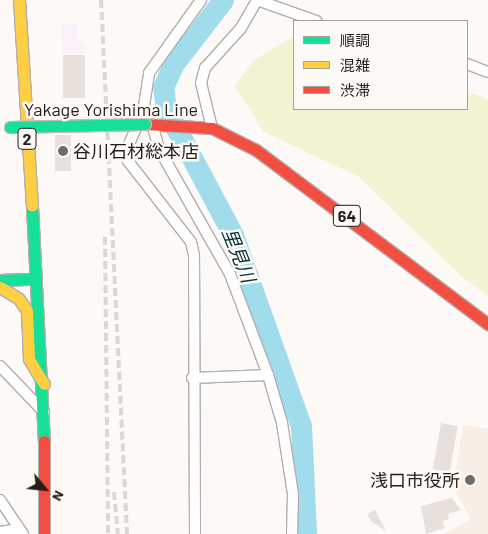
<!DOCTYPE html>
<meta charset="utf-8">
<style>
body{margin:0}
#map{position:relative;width:488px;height:534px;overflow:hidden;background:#fcf9f7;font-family:Barlow,"Noto Sans JP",sans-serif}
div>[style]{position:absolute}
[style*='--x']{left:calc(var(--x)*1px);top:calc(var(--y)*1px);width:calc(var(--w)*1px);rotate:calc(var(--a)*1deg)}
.built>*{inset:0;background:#f9eee6}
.industrial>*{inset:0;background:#fbf1fa}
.green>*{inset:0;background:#f2f4d2}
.river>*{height:21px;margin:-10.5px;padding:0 10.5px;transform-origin:10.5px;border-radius:10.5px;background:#a0dceb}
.building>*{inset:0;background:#e8e0da;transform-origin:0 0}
.roads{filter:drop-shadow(1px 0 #b3aeab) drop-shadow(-1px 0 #b3aeab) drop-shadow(0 1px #b3aeab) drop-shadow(0 -1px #b3aeab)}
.street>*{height:10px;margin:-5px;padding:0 5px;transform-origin:5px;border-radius:5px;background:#fffefe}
.fast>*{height:11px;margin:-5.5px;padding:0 5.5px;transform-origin:5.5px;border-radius:5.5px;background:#16e098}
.slow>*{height:11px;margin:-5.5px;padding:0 5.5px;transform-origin:5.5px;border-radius:5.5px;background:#ffcf43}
.jam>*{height:11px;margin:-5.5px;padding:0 5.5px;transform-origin:5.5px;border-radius:5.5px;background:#f24e42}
.rail>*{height:4px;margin-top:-2px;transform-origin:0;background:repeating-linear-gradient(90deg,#d9d8d7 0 8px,transparent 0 12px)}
.bridges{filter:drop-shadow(1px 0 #c6bab8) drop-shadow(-1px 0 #c6bab8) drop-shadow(0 1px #c6bab8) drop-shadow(0 -1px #c6bab8)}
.fast-bridge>*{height:11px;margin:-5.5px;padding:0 5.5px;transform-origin:5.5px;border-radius:5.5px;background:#16e098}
.dots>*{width:14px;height:14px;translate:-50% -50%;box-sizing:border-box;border:2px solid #fdf9f6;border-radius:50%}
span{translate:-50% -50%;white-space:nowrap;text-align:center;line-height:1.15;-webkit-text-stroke:5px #fdf9f6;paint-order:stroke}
.shield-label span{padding:1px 4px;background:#fdf9f6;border:1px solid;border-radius:4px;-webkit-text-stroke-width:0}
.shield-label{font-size:16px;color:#251e18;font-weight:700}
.street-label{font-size:18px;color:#251e18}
.poi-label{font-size:18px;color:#251e18}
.left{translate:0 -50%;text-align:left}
.right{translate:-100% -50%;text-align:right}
.water-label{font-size:19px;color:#08333d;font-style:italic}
.legend{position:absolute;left:293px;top:20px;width:175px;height:90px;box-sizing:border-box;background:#fdf9f6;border:1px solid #a7a19d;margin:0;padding:6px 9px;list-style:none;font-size:15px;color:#251e18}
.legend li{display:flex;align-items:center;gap:10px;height:25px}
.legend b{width:25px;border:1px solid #a7a19d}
.north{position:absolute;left:20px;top:464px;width:50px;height:50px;-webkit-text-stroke:4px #fdf9f6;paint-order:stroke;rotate:118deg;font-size:14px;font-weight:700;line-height:20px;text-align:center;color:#251e18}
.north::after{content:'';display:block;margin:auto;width:18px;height:22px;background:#251e18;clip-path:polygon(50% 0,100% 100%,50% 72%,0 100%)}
</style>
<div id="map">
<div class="built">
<i style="clip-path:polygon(463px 425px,488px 429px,488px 534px,444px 534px,471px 519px,453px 487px)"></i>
</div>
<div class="industrial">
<i style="clip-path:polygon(77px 23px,77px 42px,84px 42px,84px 53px,63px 53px,62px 24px)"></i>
</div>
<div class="green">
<i style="clip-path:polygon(294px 36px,294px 109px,467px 109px,467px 92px,488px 99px,488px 296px,460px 275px,359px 177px,263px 131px,235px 86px,254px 60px)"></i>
</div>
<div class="river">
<i style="--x:223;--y:0;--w:82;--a:127.6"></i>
<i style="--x:173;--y:65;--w:24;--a:114"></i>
<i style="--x:163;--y:87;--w:22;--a:82"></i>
<i style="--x:166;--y:109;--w:143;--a:62"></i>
<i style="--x:233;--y:235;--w:203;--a:70.4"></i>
<i style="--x:301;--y:426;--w:108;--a:87.3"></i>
</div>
<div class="building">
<i style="left:63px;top:55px;width:22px;height:43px"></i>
<i style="left:55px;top:135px;width:16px;height:36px"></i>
<i style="left:441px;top:423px;width:17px;height:47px;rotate:10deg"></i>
<i style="clip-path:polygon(452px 498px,461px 510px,448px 514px,449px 519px,442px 521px,445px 528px,426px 534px,421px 506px)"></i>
<i style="clip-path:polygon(375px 510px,386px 531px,371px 521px,367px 514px)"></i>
</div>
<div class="roads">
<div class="street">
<i style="--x:467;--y:64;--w:22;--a:21"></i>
<i style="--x:152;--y:124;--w:26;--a:74"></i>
<i style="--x:159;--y:149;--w:144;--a:60.4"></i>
<i style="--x:230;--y:274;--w:108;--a:69.4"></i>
<i style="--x:268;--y:375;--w:50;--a:73.7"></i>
<i style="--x:282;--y:423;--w:72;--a:81.2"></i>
<i style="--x:293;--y:494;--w:40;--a:91.4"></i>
<i style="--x:212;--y:128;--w:46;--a:-103.7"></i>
<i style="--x:201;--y:83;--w:16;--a:-75"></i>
<i style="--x:205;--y:68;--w:54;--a:-48"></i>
<i style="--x:241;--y:28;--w:32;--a:-60"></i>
<i style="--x:257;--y:0;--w:63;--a:19.6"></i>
<i style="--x:0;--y:366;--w:64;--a:46.3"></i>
<i style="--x:192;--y:378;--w:76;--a:-2.3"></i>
<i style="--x:0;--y:500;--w:41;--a:55.9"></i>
<i style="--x:0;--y:532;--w:19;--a:-9"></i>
<i style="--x:195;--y:534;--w:279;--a:-90.2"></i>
<i style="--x:194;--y:255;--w:13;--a:-103"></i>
<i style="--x:191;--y:242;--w:103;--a:-127.9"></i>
<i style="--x:128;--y:161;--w:10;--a:-101"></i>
<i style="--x:126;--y:151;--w:43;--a:-66.4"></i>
<i style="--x:143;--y:112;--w:39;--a:-81"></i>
<i style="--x:149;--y:73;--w:90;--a:-54.5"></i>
</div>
<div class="fast">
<i style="--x:32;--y:206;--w:235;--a:87.1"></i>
<i style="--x:0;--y:280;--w:35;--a:-2"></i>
</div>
<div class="slow">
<i style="--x:19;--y:0;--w:206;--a:86.4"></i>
<i style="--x:0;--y:287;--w:22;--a:32"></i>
<i style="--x:19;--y:299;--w:14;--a:56"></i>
<i style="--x:27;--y:311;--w:48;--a:87.6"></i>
<i style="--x:29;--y:359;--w:29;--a:59"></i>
</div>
<div class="jam">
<i style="--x:145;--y:124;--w:67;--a:3.4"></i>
<i style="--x:212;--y:128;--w:49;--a:26.6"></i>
<i style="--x:256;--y:150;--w:290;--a:36.9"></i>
<i style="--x:44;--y:441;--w:93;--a:90"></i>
</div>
</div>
<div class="rail">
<i style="--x:101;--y:0;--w:535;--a:87.21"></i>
<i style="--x:105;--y:237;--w:297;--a:89.4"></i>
<i style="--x:114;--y:492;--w:42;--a:84.6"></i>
</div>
<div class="bridges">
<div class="fast-bridge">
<i style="--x:10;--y:127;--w:135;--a:-1.3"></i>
</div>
</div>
<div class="dots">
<i style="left:63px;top:151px;background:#706b66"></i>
<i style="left:470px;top:480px;background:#706b66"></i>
</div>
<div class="shield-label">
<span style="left:27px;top:139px">2</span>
<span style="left:347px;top:216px">64</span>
</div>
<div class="street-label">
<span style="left:111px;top:109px">Yakage Yorishima Line</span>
</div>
<div class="poi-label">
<span class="left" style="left:73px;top:151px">谷川石材総本店</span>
<span class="right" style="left:460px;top:480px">浅口市役所</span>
</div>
<div class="water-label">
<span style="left:239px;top:255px;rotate:68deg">里見川</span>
</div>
<ul class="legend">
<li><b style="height:6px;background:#16e098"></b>順調</li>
<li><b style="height:6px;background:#ffcf43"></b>混雑</li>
<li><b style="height:6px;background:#f24e42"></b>渋滞</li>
</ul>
<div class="north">N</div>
</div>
